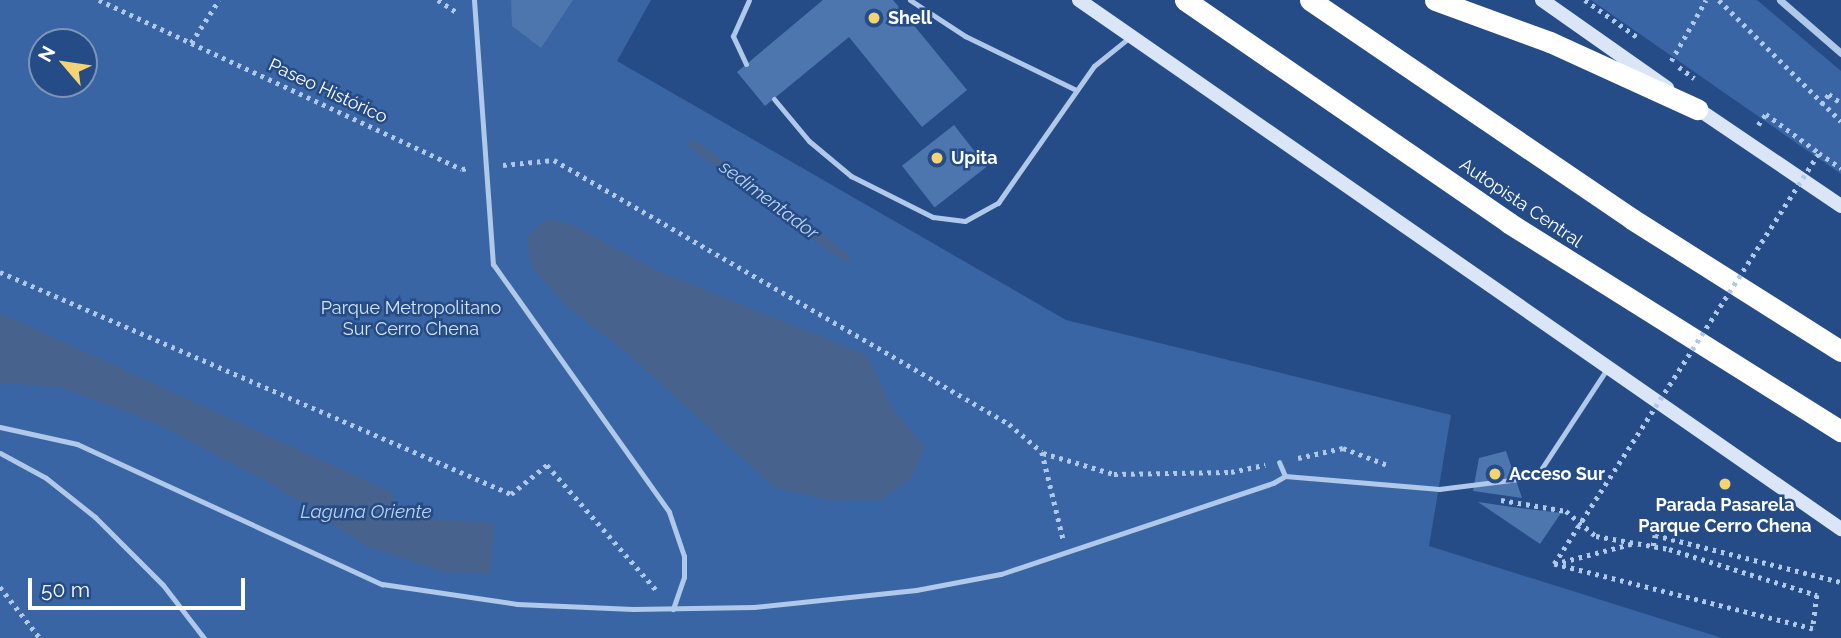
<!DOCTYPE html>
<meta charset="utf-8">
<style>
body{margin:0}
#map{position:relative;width:1841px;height:638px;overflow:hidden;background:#254c87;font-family:Raleway,sans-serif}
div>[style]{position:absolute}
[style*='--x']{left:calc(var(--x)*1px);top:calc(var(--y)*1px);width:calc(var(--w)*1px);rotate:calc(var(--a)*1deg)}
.green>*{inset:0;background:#3965a4}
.water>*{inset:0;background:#47638d}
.stream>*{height:9px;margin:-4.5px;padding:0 4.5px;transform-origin:4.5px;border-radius:4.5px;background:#47638d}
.building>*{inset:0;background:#4d76af;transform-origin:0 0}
.path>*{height:4.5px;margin-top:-2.25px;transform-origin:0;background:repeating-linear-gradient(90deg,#b0c8e9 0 3.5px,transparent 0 8.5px)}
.lane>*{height:5px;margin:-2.5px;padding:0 2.5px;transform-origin:2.5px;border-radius:2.5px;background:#b0c8e9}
.street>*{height:7px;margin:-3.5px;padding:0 3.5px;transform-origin:3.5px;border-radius:3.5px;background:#b0c8e9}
.secondary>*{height:14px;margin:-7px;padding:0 7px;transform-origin:7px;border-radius:7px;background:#dae6f7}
.highway>*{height:21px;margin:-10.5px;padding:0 10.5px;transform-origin:10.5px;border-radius:10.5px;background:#fff}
.path-bridge>*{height:4.5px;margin-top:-2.25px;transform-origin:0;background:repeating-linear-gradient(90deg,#b0c8e9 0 3.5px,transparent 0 8.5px)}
.dots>*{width:19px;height:19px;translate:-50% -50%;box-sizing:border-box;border:4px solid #254c87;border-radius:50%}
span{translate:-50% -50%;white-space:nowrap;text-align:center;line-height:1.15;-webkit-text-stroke:5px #254c87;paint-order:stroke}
.poi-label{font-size:18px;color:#fff;font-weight:700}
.left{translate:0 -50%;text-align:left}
.street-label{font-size:18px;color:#fff}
.park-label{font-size:18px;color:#d4e3f7}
.water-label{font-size:19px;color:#bcd2f0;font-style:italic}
.north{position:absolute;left:28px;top:28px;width:70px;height:70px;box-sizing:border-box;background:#254c87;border:2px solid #7c94b7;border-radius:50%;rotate:299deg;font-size:19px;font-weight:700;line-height:28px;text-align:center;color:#fff}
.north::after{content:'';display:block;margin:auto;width:24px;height:32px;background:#f3d374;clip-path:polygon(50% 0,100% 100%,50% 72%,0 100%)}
.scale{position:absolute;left:28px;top:578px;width:217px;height:32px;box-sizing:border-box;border:4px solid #fff;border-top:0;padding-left:9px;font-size:21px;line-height:24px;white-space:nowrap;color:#fff;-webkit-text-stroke:5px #254c87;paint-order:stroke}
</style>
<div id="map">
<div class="green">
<i style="clip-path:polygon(evenodd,0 0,651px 0,617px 61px,1066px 320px,1451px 415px,1429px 546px,1722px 638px,0 638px,0 0,42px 42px,84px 42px,84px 84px,42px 84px,42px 42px)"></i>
<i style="clip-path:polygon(1591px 0,1757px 0,1841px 71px,1841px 174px)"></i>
</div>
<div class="water">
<i style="clip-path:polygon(548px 218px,575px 226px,658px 271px,867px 355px,892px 408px,925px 447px,910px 479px,882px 500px,827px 500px,775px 488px,624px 350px,567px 307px,532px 267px,526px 237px)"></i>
<i style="clip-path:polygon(0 313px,393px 493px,394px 516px,494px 523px,490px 574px,444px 572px,366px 546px,272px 484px,153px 422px,60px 387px,0 383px)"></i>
</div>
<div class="stream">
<i style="--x:693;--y:144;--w:189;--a:36.6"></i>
</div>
<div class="building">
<i style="clip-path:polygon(511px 0,573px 0,541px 48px,512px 26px)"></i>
<i style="clip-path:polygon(823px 0,893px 0,967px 90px,922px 127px,849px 37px,765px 106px,737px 72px)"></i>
<i style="left:954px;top:125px;width:53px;height:66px;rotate:52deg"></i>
<i style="clip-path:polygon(1506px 451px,1522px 498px,1473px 491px,1479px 458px)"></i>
<i style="clip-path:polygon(1478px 502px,1512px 507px,1561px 513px,1540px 544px)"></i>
</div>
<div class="path">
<i style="--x:99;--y:0;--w:400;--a:25"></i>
<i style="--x:462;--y:169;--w:8;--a:-7"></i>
<i style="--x:438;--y:0;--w:24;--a:33"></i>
<i style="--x:1585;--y:0;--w:64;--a:35.4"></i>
<i style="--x:1719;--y:0;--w:172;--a:44.8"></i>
<i style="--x:191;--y:43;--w:51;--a:-56.9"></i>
<i style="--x:1671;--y:61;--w:70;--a:-60.2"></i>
<i style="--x:1679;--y:67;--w:19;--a:36"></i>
<i style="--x:1821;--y:105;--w:14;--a:-54"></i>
<i style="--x:1829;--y:94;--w:15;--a:37"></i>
<i style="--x:1758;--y:125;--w:14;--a:-54"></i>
<i style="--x:1766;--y:114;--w:66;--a:36.3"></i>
<i style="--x:503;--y:165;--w:51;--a:-5.6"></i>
<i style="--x:554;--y:160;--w:526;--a:30.12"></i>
<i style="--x:1009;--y:424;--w:43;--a:40.3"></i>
<i style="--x:1042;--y:452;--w:89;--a:76.3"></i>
<i style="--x:0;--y:272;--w:557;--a:23.48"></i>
<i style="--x:511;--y:494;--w:46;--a:-38.9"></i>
<i style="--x:547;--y:465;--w:169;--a:48.8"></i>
<i style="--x:1043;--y:453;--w:74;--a:16.5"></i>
<i style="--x:1114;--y:474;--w:117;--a:-1"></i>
<i style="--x:1231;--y:472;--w:35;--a:-12"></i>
<i style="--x:1298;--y:458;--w:46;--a:-12.5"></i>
<i style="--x:1343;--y:448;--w:50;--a:21"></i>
<i style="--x:1501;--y:500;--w:66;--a:9.6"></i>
<i style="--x:1566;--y:511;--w:39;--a:40"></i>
<i style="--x:1596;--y:536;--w:74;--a:10.1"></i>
<i style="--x:1653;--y:546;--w:11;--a:-80"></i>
<i style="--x:1655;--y:535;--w:192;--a:14.2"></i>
<i style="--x:1554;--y:564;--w:80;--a:-14.6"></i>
<i style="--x:0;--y:587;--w:65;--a:51.9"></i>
</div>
<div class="lane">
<i style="--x:474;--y:0;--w:265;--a:85.9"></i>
<i style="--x:493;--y:264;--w:304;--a:54.6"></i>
<i style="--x:669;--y:512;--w:46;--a:71.2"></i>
<i style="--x:684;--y:556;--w:21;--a:90"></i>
<i style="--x:684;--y:577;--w:34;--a:109"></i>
<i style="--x:910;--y:0;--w:66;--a:33.2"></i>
<i style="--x:965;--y:36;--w:123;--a:25.9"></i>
<i style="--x:746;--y:64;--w:31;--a:-115"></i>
<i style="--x:733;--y:36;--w:39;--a:-66"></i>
<i style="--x:774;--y:99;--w:55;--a:50.2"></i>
<i style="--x:809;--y:141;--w:55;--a:39.8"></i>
<i style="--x:851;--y:176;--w:92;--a:26.6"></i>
<i style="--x:933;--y:217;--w:32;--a:7"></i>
<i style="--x:965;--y:221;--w:38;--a:-29"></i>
<i style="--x:998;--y:203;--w:167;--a:-55"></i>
<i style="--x:1094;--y:66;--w:46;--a:-38.9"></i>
<i style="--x:0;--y:427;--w:79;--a:12.4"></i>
<i style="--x:77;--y:444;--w:336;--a:24.7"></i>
<i style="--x:382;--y:584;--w:136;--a:8.4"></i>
<i style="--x:517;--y:604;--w:116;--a:2.5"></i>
<i style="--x:633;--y:609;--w:121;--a:-0.9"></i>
<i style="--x:754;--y:607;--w:163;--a:-6"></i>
<i style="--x:916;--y:590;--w:86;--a:-10.7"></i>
<i style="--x:1001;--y:574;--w:287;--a:-18.5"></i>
<i style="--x:1273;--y:483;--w:14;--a:-30"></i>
<i style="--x:1285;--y:476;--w:15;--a:-113"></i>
<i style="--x:0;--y:453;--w:52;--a:28.5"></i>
<i style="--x:46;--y:478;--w:63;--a:38.5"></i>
<i style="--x:95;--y:517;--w:96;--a:45"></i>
<i style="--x:163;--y:585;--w:67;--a:52.3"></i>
<i style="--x:1285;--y:476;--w:155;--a:4.8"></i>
<i style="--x:1439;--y:489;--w:98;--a:-7.1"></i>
<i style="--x:1536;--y:477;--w:129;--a:-56.7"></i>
</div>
<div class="street">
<i style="--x:1780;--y:0;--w:81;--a:41"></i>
</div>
<div class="secondary">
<i style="--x:1079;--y:0;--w:928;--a:34.77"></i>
<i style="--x:1542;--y:0;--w:153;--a:35.1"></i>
<i style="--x:1692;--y:105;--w:180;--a:34.1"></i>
</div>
<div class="highway">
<i style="--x:1185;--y:0;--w:393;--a:34.5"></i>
<i style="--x:1509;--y:223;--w:392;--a:32.1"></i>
<i style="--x:1310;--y:0;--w:389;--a:34.2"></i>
<i style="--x:1632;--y:219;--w:247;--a:32.3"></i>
<i style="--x:1435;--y:0;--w:122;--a:20.1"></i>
<i style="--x:1550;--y:42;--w:162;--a:24.5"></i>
</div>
<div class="path-bridge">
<i style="--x:1669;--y:549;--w:155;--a:17.3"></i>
<i style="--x:1817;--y:595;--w:34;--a:97"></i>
<i style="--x:1813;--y:629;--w:267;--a:-165.9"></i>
<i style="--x:1554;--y:564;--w:489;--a:-57.2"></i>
<i style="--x:1819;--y:153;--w:27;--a:34"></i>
</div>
<div class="dots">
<i style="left:874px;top:18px;background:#f3d374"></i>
<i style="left:937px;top:158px;background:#f3d374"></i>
<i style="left:1495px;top:474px;background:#f3d374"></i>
<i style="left:1725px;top:484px;background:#f3d374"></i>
</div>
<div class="poi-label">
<span class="left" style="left:888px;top:18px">Shell</span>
<span class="left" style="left:951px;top:158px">Upita</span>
<span class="left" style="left:1509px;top:474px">Acceso Sur</span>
<span style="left:1725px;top:516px">Parada Pasarela<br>Parque Cerro Chena</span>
</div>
<div class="street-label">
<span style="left:328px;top:91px;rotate:25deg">Paseo Histórico</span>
<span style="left:1521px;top:203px;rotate:34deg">Autopista Central</span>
</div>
<div class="park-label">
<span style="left:411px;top:319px">Parque Metropolitano<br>Sur Cerro Chena</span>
</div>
<div class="water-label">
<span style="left:769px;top:200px;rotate:37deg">sedimentador</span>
<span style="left:366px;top:512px">Laguna Oriente</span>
</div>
<div class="north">N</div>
<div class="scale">50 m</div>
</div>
